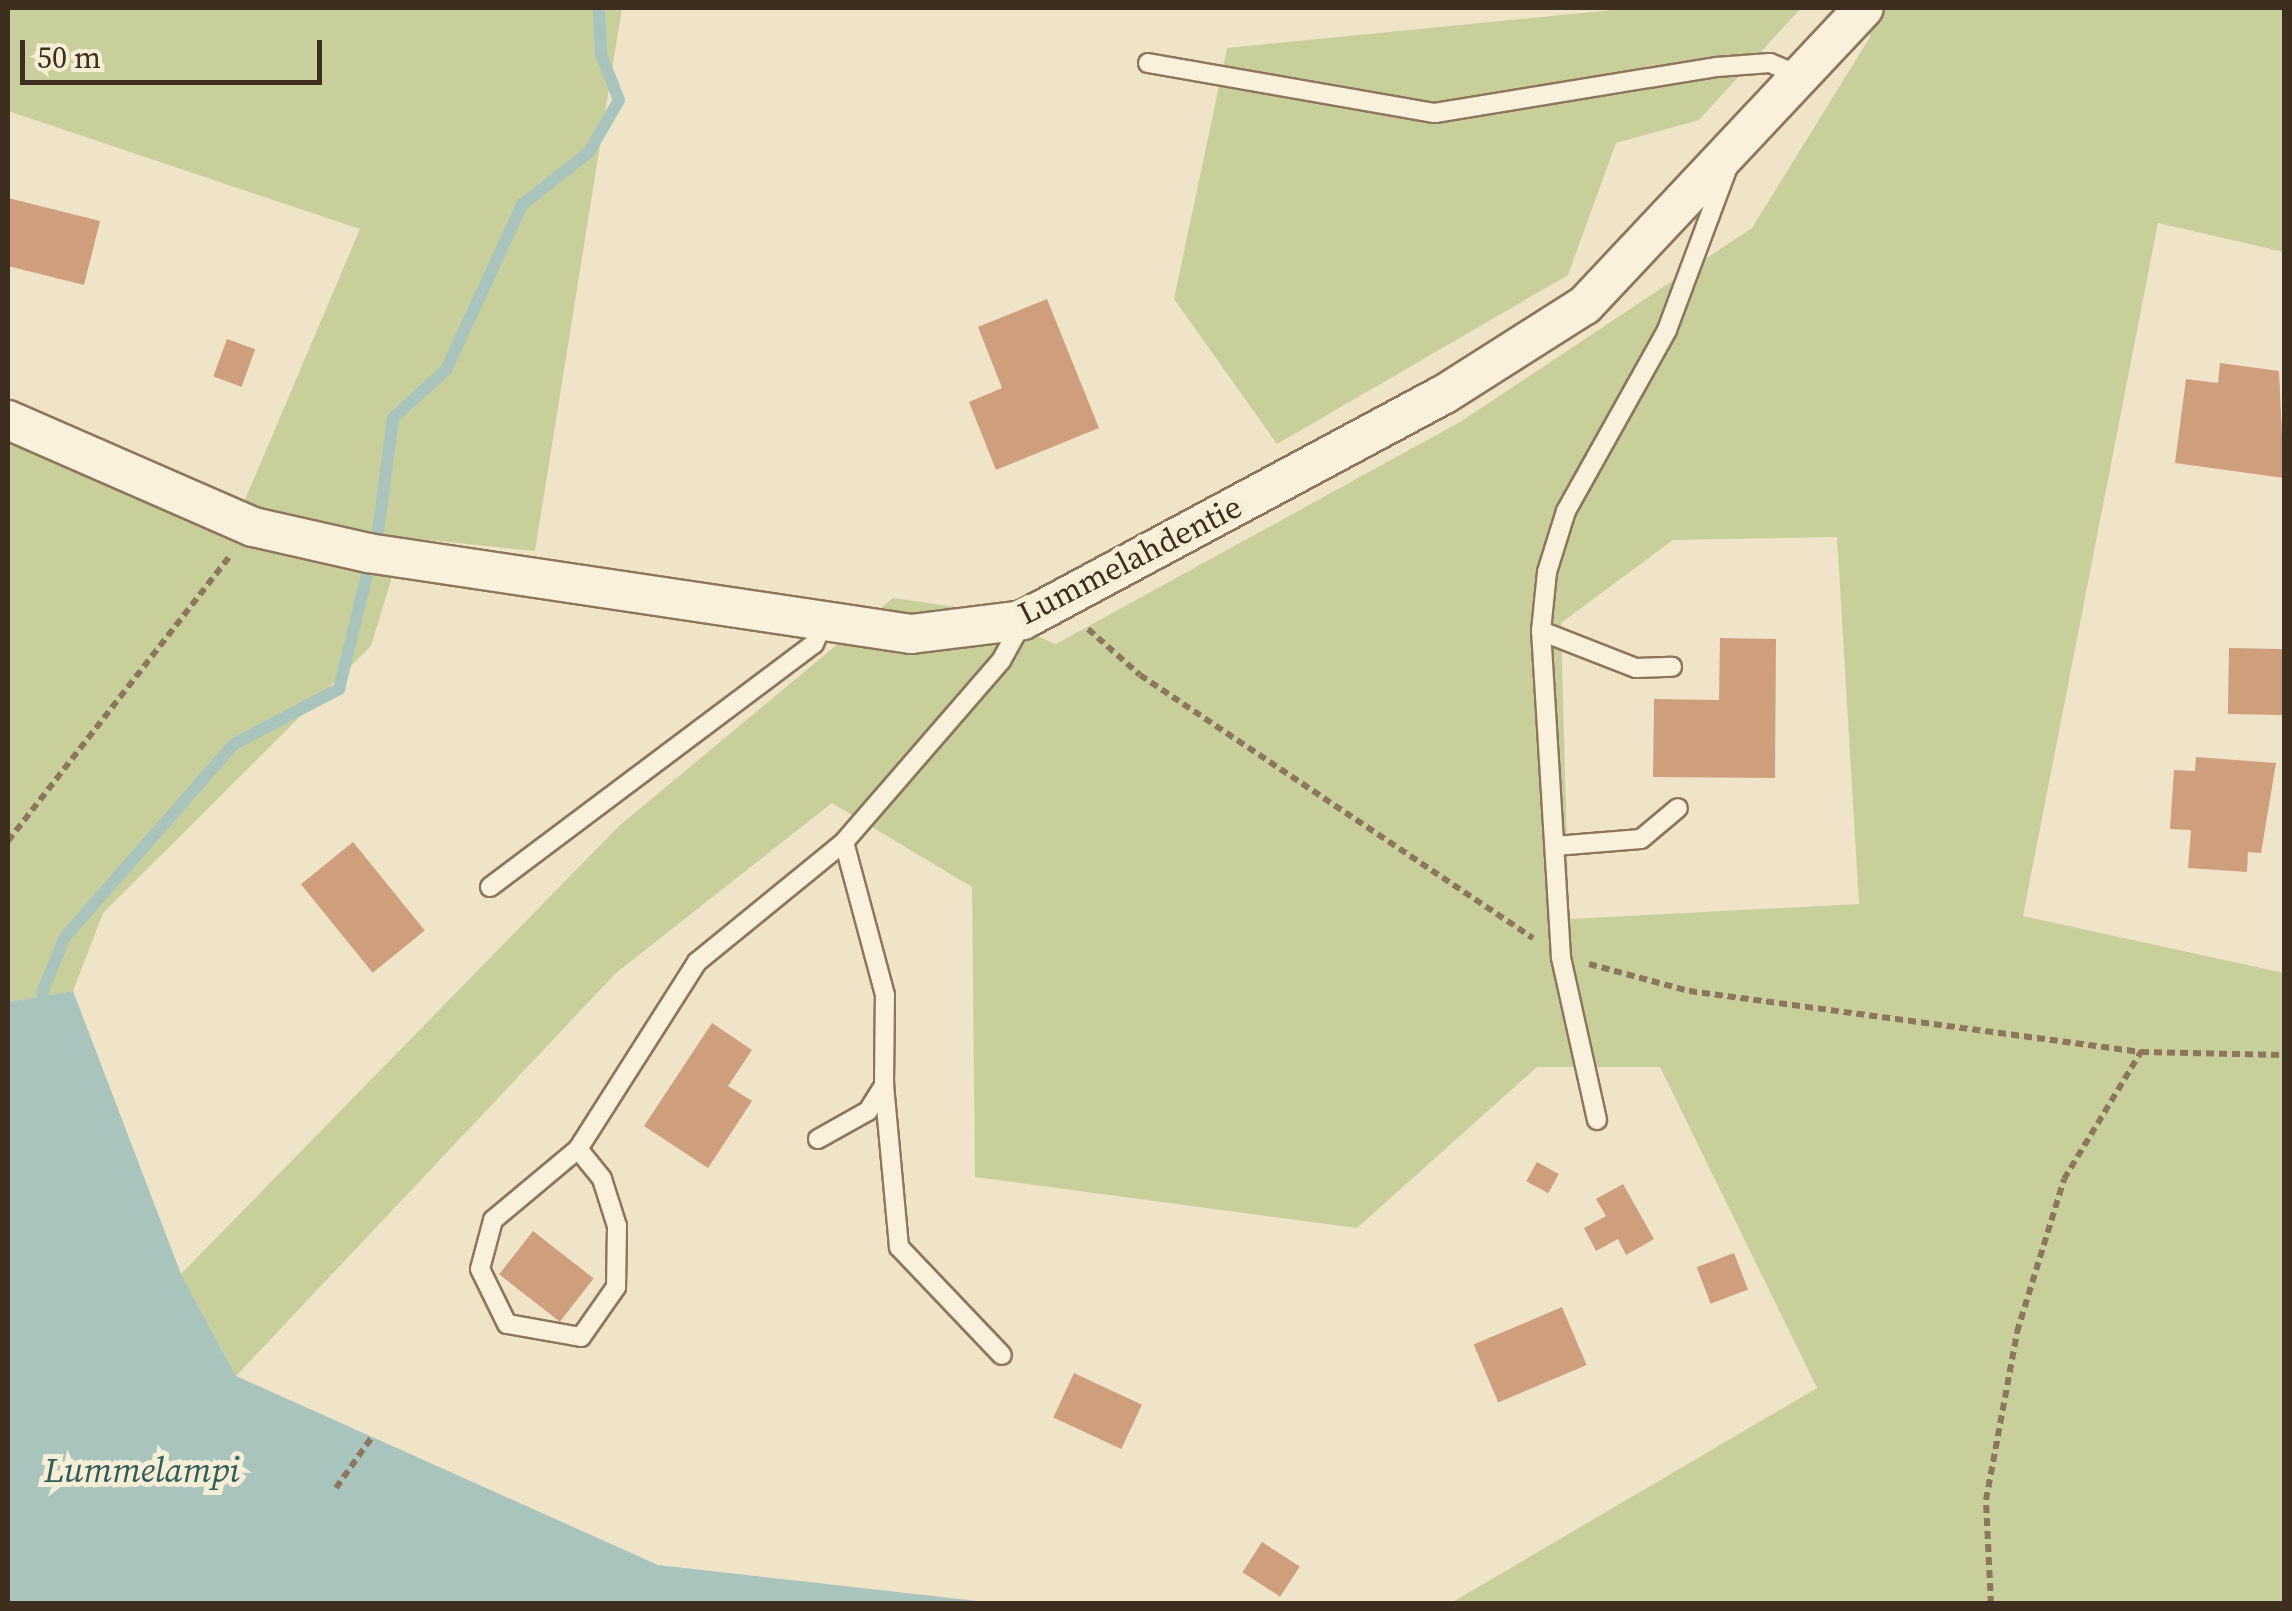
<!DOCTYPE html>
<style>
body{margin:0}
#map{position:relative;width:2292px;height:1611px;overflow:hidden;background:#f0e4c8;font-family:"Source Serif 4",serif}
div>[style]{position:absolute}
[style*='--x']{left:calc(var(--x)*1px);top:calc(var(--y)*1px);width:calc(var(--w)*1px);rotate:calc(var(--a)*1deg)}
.green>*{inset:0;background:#c9cf9b}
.water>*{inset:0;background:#a9c4bc}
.stream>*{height:12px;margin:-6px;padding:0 6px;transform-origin:6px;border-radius:6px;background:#a9c4bc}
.building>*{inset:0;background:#cf9f7d;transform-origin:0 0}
.path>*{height:6px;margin-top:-3px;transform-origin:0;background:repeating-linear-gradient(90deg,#8d765c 0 8px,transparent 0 13px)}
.roads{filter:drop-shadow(2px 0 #8d765c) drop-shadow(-2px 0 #8d765c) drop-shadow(0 2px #8d765c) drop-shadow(0 -2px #8d765c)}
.service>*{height:18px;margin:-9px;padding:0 9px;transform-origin:9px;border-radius:9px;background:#faf1dc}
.minor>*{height:38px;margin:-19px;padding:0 19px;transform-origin:19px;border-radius:19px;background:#faf1dc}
span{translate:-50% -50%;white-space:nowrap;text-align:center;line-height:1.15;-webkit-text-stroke:10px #f7eed8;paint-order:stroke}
.street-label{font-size:32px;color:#3d2e20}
.water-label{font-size:35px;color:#2f5d5a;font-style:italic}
.frame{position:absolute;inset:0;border:10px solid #3d2e20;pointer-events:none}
.scale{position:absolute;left:20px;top:40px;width:302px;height:45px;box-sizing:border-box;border:5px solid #3d2e20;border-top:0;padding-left:12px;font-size:30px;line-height:35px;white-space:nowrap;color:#3d2e20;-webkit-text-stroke:8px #f7eed8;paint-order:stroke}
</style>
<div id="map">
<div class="green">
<i style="clip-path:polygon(8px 8px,622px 8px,535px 551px,390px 536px,395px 567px,371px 646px,103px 913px,73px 991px,8px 1002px,8px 404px,244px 502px,360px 229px,8px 111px)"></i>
<i style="clip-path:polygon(1632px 8px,1801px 8px,1699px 120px,1616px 143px,1568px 275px,1277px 444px,1174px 299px,1227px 48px)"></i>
<i style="clip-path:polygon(evenodd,1871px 8px,2284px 8px,2284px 252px,2158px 223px,2023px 916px,2284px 973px,2284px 1603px,1451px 1603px,1817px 1388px,1660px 1067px,1537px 1067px,1357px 1228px,975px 1177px,972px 887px,832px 803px,616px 973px,236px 1376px,181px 1274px,619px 826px,893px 598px,970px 609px,1056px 644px,1460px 422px,1752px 228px,1870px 37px,1871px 8px,1837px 537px,1859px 904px,1569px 919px,1561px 623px,1673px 540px,1837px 537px)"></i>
</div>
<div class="water">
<i style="clip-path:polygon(73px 991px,181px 1274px,236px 1376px,658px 1565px,995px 1603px,8px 1603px,8px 1002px)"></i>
</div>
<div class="stream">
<i style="--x:378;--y:532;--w:115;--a:-82.5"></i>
<i style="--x:393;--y:418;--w:72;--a:-42.2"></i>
<i style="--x:446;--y:370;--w:182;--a:-65.3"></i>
<i style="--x:522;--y:205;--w:85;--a:-38.3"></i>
<i style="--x:589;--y:152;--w:60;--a:-60"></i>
<i style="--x:619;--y:100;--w:49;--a:-111.4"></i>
<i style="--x:601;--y:54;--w:46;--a:-92.5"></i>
<i style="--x:42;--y:993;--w:61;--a:-67.7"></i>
<i style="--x:65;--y:937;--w:257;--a:-48.8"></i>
<i style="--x:234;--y:744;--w:119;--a:-27.6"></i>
<i style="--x:339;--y:689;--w:117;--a:-76.2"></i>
</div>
<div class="building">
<i style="clip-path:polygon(8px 198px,100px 221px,84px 285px,8px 266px)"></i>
<i style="clip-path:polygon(1047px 299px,1099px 428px,996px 470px,969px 402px,1002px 388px,978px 327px)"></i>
<i style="left:227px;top:339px;width:30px;height:40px;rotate:20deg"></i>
<i style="clip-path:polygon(2220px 363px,2279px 371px,2284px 478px,2175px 463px,2186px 379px,2218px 383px)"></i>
<i style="clip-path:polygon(1720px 638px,1776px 639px,1775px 778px,1653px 777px,1654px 699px,1719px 700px)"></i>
<i style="left:2229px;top:648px;width:55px;height:66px;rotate:1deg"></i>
<i style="clip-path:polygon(2196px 757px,2276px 763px,2261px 853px,2248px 852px,2247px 872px,2188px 868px,2191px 830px,2170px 829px,2174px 770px,2195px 771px)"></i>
<i style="left:353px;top:842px;width:114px;height:67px;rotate:51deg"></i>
<i style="clip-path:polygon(712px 1023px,752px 1050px,728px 1086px,752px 1101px,708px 1168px,644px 1126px)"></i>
<i style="left:1537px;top:1162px;width:25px;height:22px;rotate:29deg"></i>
<i style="clip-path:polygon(1623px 1184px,1654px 1239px,1626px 1255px,1618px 1239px,1596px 1251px,1584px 1228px,1606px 1216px,1596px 1199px)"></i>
<i style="left:533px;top:1231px;width:77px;height:55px;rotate:38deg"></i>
<i style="left:1734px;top:1253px;width:39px;height:40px;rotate:69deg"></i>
<i style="left:1562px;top:1307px;width:63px;height:96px;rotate:67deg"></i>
<i style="left:1074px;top:1373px;width:75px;height:49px;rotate:25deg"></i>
<i style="left:1262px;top:1542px;width:45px;height:36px;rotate:33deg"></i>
</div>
<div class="path">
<i style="--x:1088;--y:629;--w:69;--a:41.5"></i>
<i style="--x:1140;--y:675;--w:473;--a:33.8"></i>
<i style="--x:8;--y:841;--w:363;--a:-52.1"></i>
<i style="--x:1589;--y:964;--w:104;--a:15.1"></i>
<i style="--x:1689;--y:991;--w:456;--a:7.7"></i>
<i style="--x:336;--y:1488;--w:62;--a:-54.8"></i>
<i style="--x:1991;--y:1604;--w:104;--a:-92.8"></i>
<i style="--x:1986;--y:1500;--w:171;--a:-79.5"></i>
<i style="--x:2017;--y:1332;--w:160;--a:-72.9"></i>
<i style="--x:2064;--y:1179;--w:149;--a:-58.8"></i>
<i style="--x:2141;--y:1052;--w:143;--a:1.2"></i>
</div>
<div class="roads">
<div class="service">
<i style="--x:1148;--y:63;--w:291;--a:9.9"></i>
<i style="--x:1435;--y:113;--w:286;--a:-9.3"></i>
<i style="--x:1717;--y:67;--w:53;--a:-4.3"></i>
<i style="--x:1770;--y:63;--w:33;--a:23"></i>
<i style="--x:1541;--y:631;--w:102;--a:21.3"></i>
<i style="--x:1636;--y:668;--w:36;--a:-2"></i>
<i style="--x:1555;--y:846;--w:86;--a:-4.7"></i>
<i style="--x:1641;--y:839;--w:48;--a:-40"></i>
<i style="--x:490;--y:887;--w:405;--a:-36.9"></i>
<i style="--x:814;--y:644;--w:25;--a:-67"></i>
<i style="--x:884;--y:1085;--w:163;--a:84.7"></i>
<i style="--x:899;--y:1247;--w:149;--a:46.4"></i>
<i style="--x:1597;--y:1120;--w:167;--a:-102.5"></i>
<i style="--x:1561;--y:957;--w:327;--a:-93.5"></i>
<i style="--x:1541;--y:631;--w:59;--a:-84.2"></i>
<i style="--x:1547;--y:572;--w:64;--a:-72.7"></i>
<i style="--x:1566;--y:511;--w:207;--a:-60.8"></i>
<i style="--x:1667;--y:330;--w:174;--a:-69.5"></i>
<i style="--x:818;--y:1139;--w:57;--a:-29.2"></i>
<i style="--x:868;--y:1111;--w:31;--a:-58"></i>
<i style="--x:884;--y:1085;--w:90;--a:-89.4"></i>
<i style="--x:885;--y:995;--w:158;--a:-105"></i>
<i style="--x:844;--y:842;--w:240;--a:-49.1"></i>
<i style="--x:1001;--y:661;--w:46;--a:-61.2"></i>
<i style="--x:578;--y:1149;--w:38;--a:51"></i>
<i style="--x:602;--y:1179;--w:49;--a:72.3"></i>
<i style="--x:617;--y:1226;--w:61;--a:90.9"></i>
<i style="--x:616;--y:1287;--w:61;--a:125"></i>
<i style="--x:581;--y:1337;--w:75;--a:-170"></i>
<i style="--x:507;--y:1324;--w:61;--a:-116.1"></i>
<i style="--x:480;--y:1269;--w:51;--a:-75.1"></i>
<i style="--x:493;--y:1220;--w:111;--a:-39.9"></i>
<i style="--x:578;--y:1149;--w:222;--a:-57.5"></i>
<i style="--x:697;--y:962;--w:190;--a:-39.2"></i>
</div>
<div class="minor">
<i style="--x:8;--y:420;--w:267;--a:23.6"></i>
<i style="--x:253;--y:527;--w:118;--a:12.7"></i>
<i style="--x:368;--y:553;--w:549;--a:8.48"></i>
<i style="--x:911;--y:634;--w:113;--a:-7.1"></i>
<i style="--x:1023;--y:620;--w:476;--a:-28.2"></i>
<i style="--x:1443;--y:395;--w:168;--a:-32.4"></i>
<i style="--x:1585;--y:305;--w:407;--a:-46.8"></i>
</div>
</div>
<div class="street-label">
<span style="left:1130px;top:560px;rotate:-27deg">Lummelahdentie</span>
</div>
<div class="water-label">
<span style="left:142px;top:1470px">Lummelampi</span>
</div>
<div class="frame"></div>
<div class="scale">50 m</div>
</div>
